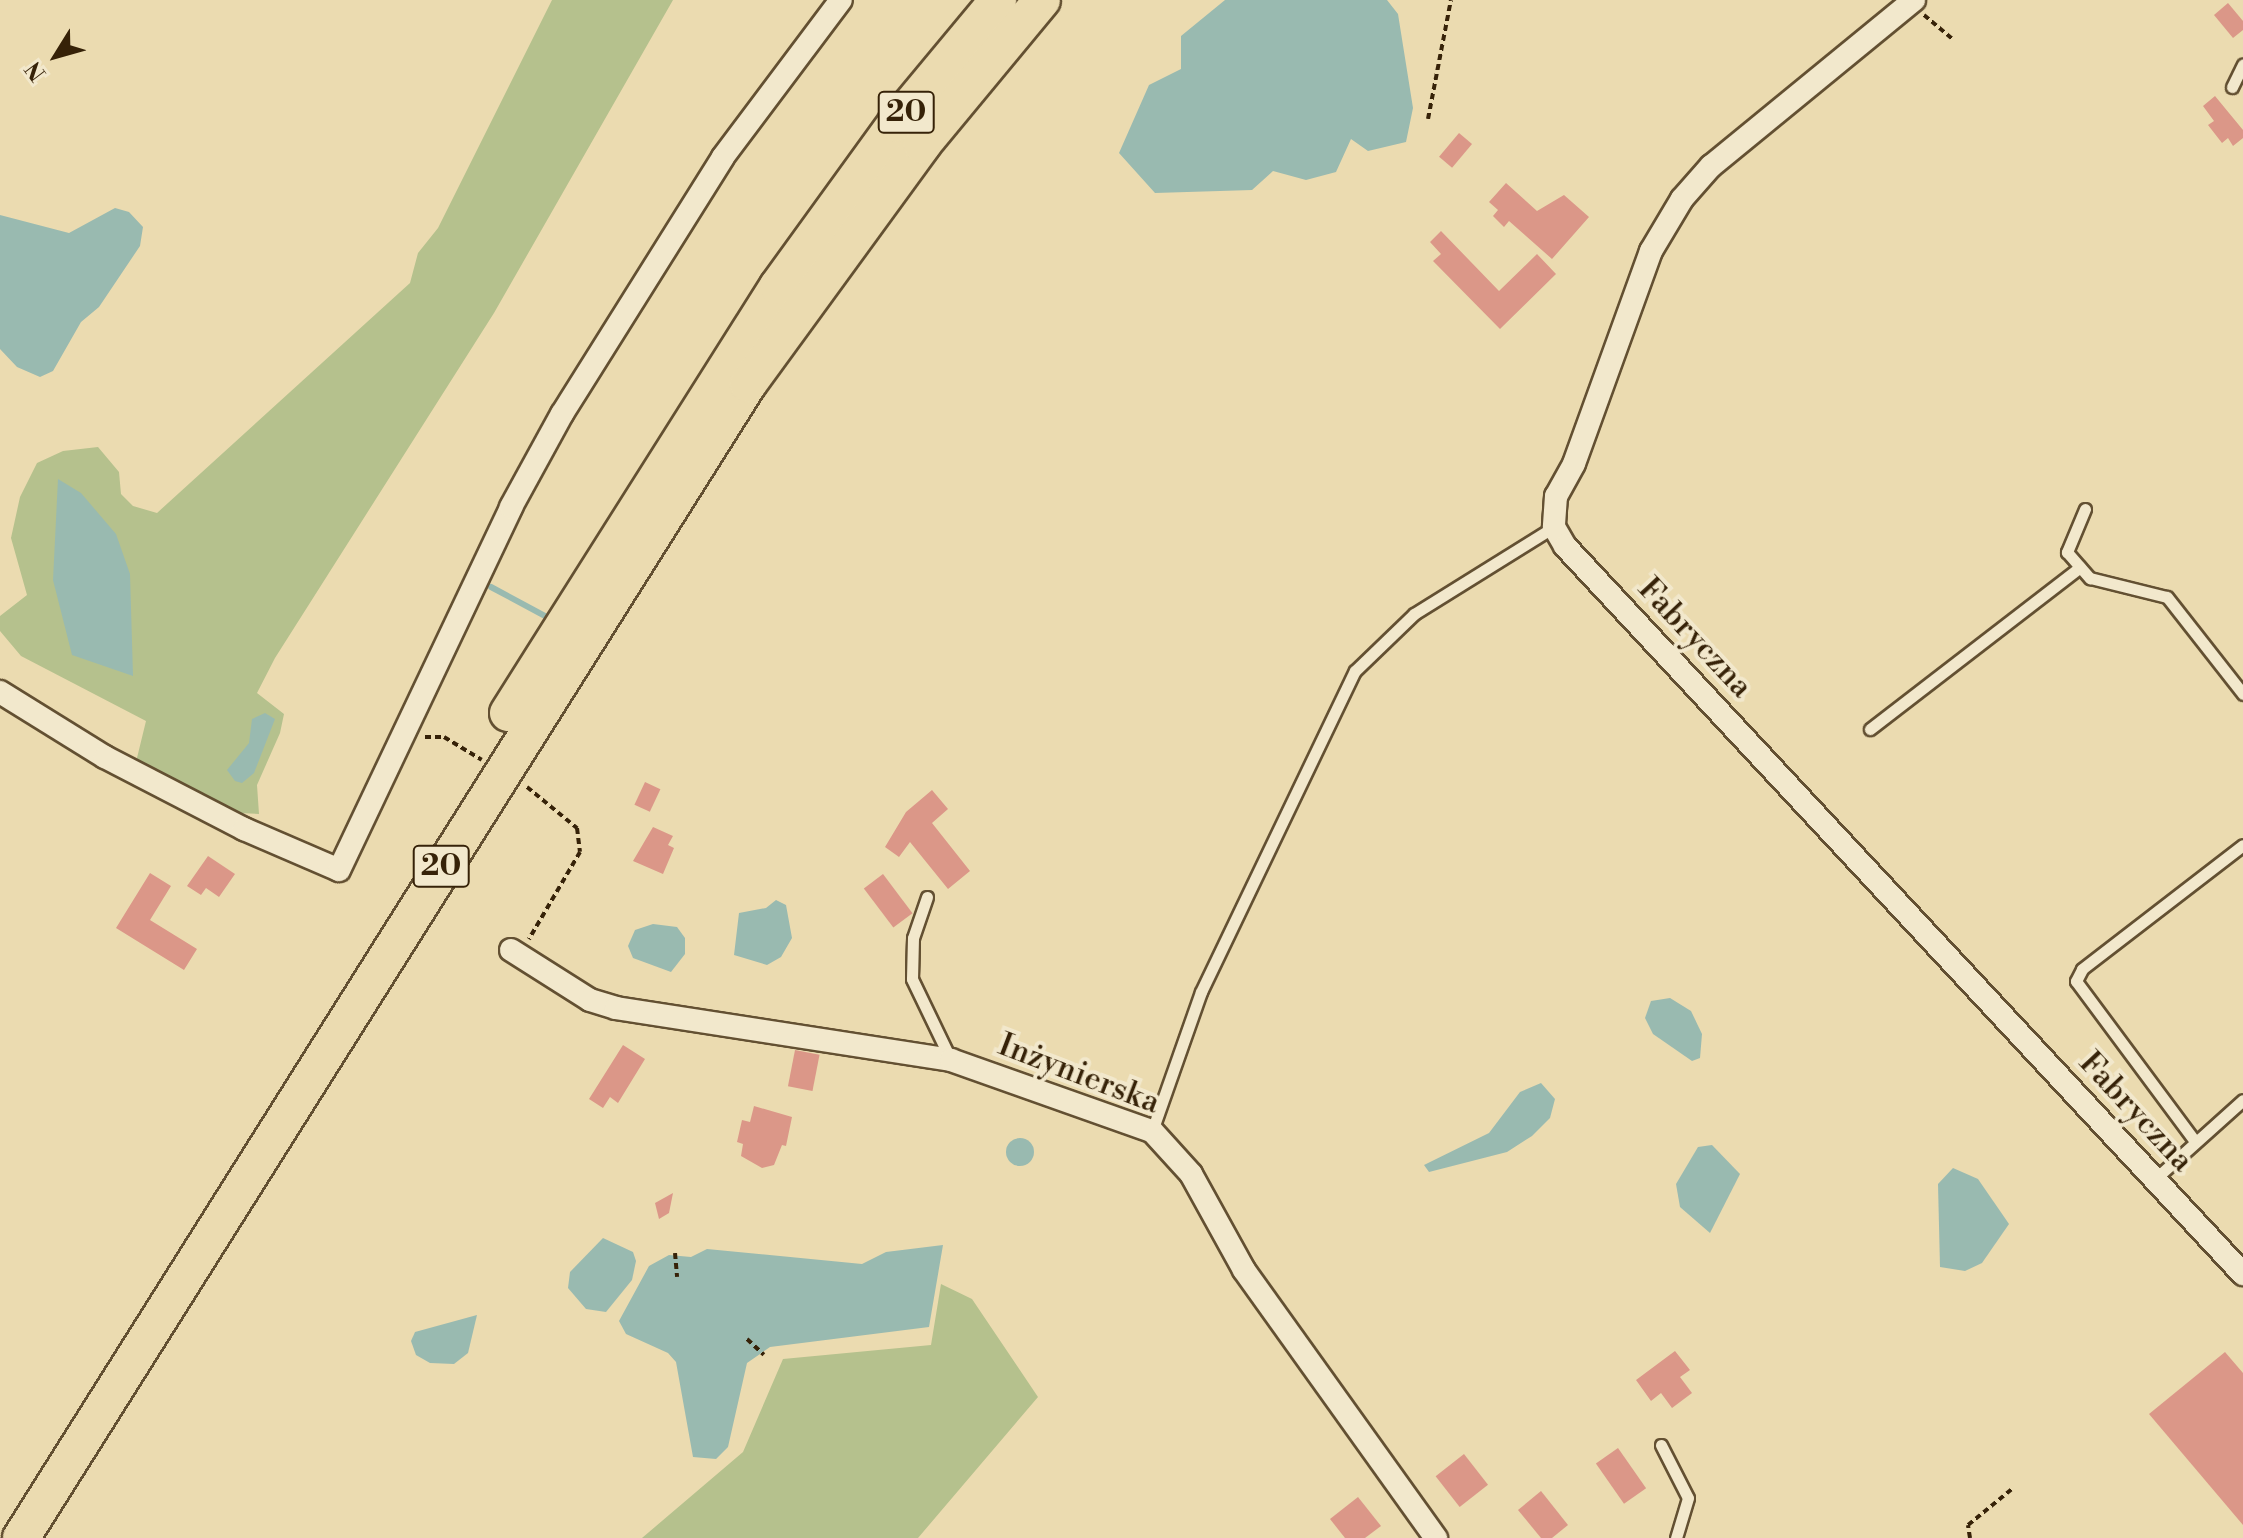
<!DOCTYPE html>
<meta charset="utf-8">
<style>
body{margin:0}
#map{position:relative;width:2243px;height:1538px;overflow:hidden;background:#ebdbb0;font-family:"Libre Bodoni",serif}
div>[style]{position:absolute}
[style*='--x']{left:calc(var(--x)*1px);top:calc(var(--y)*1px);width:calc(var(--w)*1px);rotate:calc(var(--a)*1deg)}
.green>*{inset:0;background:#b5c18d}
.water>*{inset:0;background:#99bab0}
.round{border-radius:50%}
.stream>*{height:6px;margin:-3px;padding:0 3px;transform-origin:3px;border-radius:3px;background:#99bab0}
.building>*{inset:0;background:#db9788;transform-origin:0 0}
.path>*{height:4px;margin-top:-2px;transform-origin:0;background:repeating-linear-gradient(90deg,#362208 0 6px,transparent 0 10px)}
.roads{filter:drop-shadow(2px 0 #635032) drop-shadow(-2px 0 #635032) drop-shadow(0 2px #635032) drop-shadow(0 -2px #635032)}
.service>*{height:11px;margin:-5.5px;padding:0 5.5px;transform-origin:5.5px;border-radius:5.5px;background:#f2e8cc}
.minor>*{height:22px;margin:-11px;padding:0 11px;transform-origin:11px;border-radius:11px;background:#f2e8cc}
.primary>*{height:36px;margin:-18px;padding:0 18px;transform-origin:18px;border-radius:18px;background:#ebdbb0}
span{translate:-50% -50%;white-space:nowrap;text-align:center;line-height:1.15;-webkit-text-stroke:8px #f2e8cc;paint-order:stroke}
.shield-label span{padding:2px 6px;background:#f2e8cc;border:2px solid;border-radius:6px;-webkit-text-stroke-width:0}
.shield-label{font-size:30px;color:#362208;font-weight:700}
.street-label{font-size:32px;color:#362208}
.north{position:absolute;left:16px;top:16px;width:80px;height:80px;-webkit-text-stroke:6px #f2e8cc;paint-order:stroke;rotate:233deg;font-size:22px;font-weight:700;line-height:32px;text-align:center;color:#362208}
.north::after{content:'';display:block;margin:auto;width:28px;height:36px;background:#362208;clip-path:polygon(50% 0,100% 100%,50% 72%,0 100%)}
</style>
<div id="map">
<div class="green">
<i style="clip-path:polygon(552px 0,673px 0,494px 313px,275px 658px,257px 693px,284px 714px,280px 733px,257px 785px,259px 814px,239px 813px,136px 762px,146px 721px,21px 656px,0 631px,0 616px,27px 595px,11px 538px,20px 497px,37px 463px,63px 451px,98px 447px,119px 472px,121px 494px,133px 506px,157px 513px,410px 283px,418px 253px,438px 228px)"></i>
<i style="clip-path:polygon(941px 1284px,972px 1299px,1038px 1397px,918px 1538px,642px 1538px,743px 1452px,783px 1359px,931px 1345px)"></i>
</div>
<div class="water">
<i style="clip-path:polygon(1225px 0,1387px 0,1398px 14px,1413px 108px,1406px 142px,1368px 151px,1351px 139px,1336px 172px,1306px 180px,1273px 171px,1252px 190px,1155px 193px,1119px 153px,1149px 85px,1181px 69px,1181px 36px)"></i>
<i style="clip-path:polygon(115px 208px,129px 212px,143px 227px,140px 246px,99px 307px,81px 322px,53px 371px,40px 377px,17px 367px,0 349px,0 215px,69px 233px)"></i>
<i style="clip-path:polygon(58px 479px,81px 493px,116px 534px,130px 574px,133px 676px,72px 655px,53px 580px)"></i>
<i style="clip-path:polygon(265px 713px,275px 719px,254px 773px,242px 783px,235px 781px,227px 770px,249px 743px,252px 719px)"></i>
<i style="clip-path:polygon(776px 900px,786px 905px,792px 938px,781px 957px,767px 965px,734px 955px,739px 913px,766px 908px)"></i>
<i style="clip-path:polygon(653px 924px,677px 927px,685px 938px,685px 954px,671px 972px,633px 958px,628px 946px,635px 930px)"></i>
<i style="clip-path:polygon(1670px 998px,1691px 1011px,1702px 1034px,1700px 1058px,1692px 1061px,1653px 1034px,1645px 1018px,1651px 1001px)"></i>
<i style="clip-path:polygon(1541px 1083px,1555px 1099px,1550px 1118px,1532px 1136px,1507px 1152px,1429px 1172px,1424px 1165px,1489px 1133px,1520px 1092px)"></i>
<i class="round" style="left:1006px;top:1138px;width:28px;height:28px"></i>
<i style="clip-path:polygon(1712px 1145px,1740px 1174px,1710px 1233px,1680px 1207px,1676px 1184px,1698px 1147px)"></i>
<i style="clip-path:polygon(1953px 1168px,1978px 1179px,2009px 1224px,1982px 1263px,1965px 1271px,1940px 1267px,1938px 1184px)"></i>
<i style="clip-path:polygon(603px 1238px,633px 1252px,636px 1261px,632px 1280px,606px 1312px,586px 1309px,568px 1288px,570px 1272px)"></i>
<i style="clip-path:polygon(943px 1245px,929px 1327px,770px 1347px,747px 1363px,728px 1447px,716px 1459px,693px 1457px,676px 1362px,668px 1353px,626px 1334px,619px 1321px,649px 1266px,669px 1255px,691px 1257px,707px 1249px,862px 1264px,886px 1252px)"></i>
<i style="clip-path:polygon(477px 1315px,468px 1353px,454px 1364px,430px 1363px,416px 1355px,411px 1341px,415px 1332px)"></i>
</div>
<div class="stream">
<i style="--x:491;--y:587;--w:61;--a:28.2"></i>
</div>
<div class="building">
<i style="clip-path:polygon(2228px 3px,2243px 21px,2243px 30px,2233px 38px,2214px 15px)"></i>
<i style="clip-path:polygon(2215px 96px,2243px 130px,2243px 138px,2233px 146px,2228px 138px,2222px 143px,2208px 125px,2214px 121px,2203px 106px)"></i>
<i style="left:1459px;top:133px;width:17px;height:31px;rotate:40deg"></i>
<i style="clip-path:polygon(1506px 183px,1537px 211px,1564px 195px,1589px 217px,1552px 259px,1509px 221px,1504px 227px,1493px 216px,1498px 210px,1489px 202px)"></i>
<i style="clip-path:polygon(1441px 231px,1499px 291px,1537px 254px,1556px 274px,1500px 329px,1433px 261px,1441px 254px,1430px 242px)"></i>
<i style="left:645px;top:782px;width:17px;height:25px;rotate:25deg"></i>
<i style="clip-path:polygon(932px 790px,948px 809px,932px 823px,970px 871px,948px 889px,910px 842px,899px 857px,885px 847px,906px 812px)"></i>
<i style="clip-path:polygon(653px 827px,673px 836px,668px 845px,674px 848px,663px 874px,633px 861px)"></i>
<i style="clip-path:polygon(208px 856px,235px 874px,219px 897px,206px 888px,201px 895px,187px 886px)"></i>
<i style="clip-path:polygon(150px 873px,171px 886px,150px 920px,197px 949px,184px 970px,116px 928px)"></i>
<i style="left:883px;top:874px;width:49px;height:24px;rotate:53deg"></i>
<i style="clip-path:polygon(623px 1045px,645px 1059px,618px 1103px,610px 1097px,603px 1108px,589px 1099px)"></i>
<i style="left:795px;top:1050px;width:25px;height:37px;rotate:11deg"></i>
<i style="clip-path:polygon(754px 1106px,792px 1117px,786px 1146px,782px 1145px,774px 1165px,762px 1168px,741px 1156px,743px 1144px,737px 1142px,742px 1120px,750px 1122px)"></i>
<i style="clip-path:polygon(673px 1193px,669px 1213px,659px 1219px,655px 1203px)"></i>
<i style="clip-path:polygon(1675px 1351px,1690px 1370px,1680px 1377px,1692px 1393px,1672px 1408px,1661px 1393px,1651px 1401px,1636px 1380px)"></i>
<i style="clip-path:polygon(2225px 1352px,2243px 1373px,2243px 1525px,2149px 1414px)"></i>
<i style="left:1618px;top:1448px;width:49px;height:27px;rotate:55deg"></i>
<i style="left:1464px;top:1454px;width:39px;height:36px;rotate:52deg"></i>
<i style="clip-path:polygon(1541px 1491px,1568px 1525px,1552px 1538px,1541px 1538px,1518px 1510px)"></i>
<i style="clip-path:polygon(1358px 1497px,1381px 1526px,1365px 1538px,1345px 1538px,1330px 1519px)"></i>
</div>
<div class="path">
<i style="--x:1924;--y:15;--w:38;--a:40"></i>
<i style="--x:1428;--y:119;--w:121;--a:-79.1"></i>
<i style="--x:425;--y:737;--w:19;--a:0"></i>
<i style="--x:444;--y:737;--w:44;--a:31.2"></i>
<i style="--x:527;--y:787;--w:65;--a:39.4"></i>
<i style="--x:577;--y:828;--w:24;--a:83"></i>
<i style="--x:580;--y:852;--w:101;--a:120.4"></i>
<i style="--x:675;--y:1253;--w:24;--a:85"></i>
<i style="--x:747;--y:1339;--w:23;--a:43"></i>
<i style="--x:1970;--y:1538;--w:13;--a:-99"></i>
<i style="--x:1968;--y:1525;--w:58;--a:-39.4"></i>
</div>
<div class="roads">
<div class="service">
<i style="--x:2232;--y:87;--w:25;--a:-64"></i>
<i style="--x:2085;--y:509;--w:47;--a:112.7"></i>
<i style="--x:2067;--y:552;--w:35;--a:49"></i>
<i style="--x:2090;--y:578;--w:79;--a:13.9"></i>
<i style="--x:2167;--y:597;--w:123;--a:51.9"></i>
<i style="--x:1870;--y:729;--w:265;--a:-37.6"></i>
<i style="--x:927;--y:897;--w:43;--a:108.9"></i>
<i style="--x:913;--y:938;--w:41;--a:91.4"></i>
<i style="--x:912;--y:979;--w:90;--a:64.3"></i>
<i style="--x:1152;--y:1131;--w:147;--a:-70.6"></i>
<i style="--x:1201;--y:992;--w:356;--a:-64.4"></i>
<i style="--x:1355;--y:671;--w:82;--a:-44"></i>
<i style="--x:1414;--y:614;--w:165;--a:-31.9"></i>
<i style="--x:2194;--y:1140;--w:198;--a:-126.6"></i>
<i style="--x:2076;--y:981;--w:13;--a:-63"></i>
<i style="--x:2082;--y:969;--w:203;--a:-37.6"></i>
<i style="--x:2155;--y:1179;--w:118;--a:-41.9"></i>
<i style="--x:1661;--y:1445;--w:59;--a:63"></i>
<i style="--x:1688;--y:1498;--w:42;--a:106.7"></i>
</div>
<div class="minor">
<i style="--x:1914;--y:0;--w:262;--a:140.7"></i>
<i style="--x:1711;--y:166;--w:44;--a:131.3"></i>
<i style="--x:1682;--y:199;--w:61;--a:120.8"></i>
<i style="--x:1651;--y:251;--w:226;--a:109.9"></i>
<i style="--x:1574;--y:464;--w:37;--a:119"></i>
<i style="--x:1556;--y:496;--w:31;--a:94"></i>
<i style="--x:1554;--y:527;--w:22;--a:60"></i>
<i style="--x:1565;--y:546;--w:995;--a:47.04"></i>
<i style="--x:0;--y:692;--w:123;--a:31.8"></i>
<i style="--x:105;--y:757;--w:157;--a:27.4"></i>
<i style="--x:244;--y:829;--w:103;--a:23.3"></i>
<i style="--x:339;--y:870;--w:402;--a:-64.6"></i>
<i style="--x:511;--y:507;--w:106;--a:-61.3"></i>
<i style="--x:562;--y:414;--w:303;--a:-57.9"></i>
<i style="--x:723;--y:157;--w:196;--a:-53.1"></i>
<i style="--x:511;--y:950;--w:93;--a:32.3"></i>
<i style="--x:590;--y:1000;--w:27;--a:17"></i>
<i style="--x:616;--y:1008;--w:339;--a:8.8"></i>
<i style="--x:951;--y:1060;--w:213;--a:19.5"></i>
<i style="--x:1152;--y:1131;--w:58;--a:47.8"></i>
<i style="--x:1191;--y:1174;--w:110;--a:61.1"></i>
<i style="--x:1244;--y:1270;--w:330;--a:54.4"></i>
</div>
<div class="primary">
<i style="--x:508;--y:713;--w:505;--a:-57.69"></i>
<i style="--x:778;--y:286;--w:201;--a:-54.1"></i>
<i style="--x:896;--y:123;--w:160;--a:-50.3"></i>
<i style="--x:21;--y:1538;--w:1364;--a:-57.79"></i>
<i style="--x:748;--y:384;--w:296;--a:-53.9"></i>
<i style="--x:922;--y:145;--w:188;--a:-50.4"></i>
</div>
</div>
<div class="shield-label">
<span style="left:906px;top:112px">20</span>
<span style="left:441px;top:866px">20</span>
</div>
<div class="street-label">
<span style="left:1695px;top:638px;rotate:47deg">Fabryczna</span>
<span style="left:1079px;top:1074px;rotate:21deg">Inżynierska</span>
<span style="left:2136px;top:1112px;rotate:47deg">Fabryczna</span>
</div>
<div class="north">N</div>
</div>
